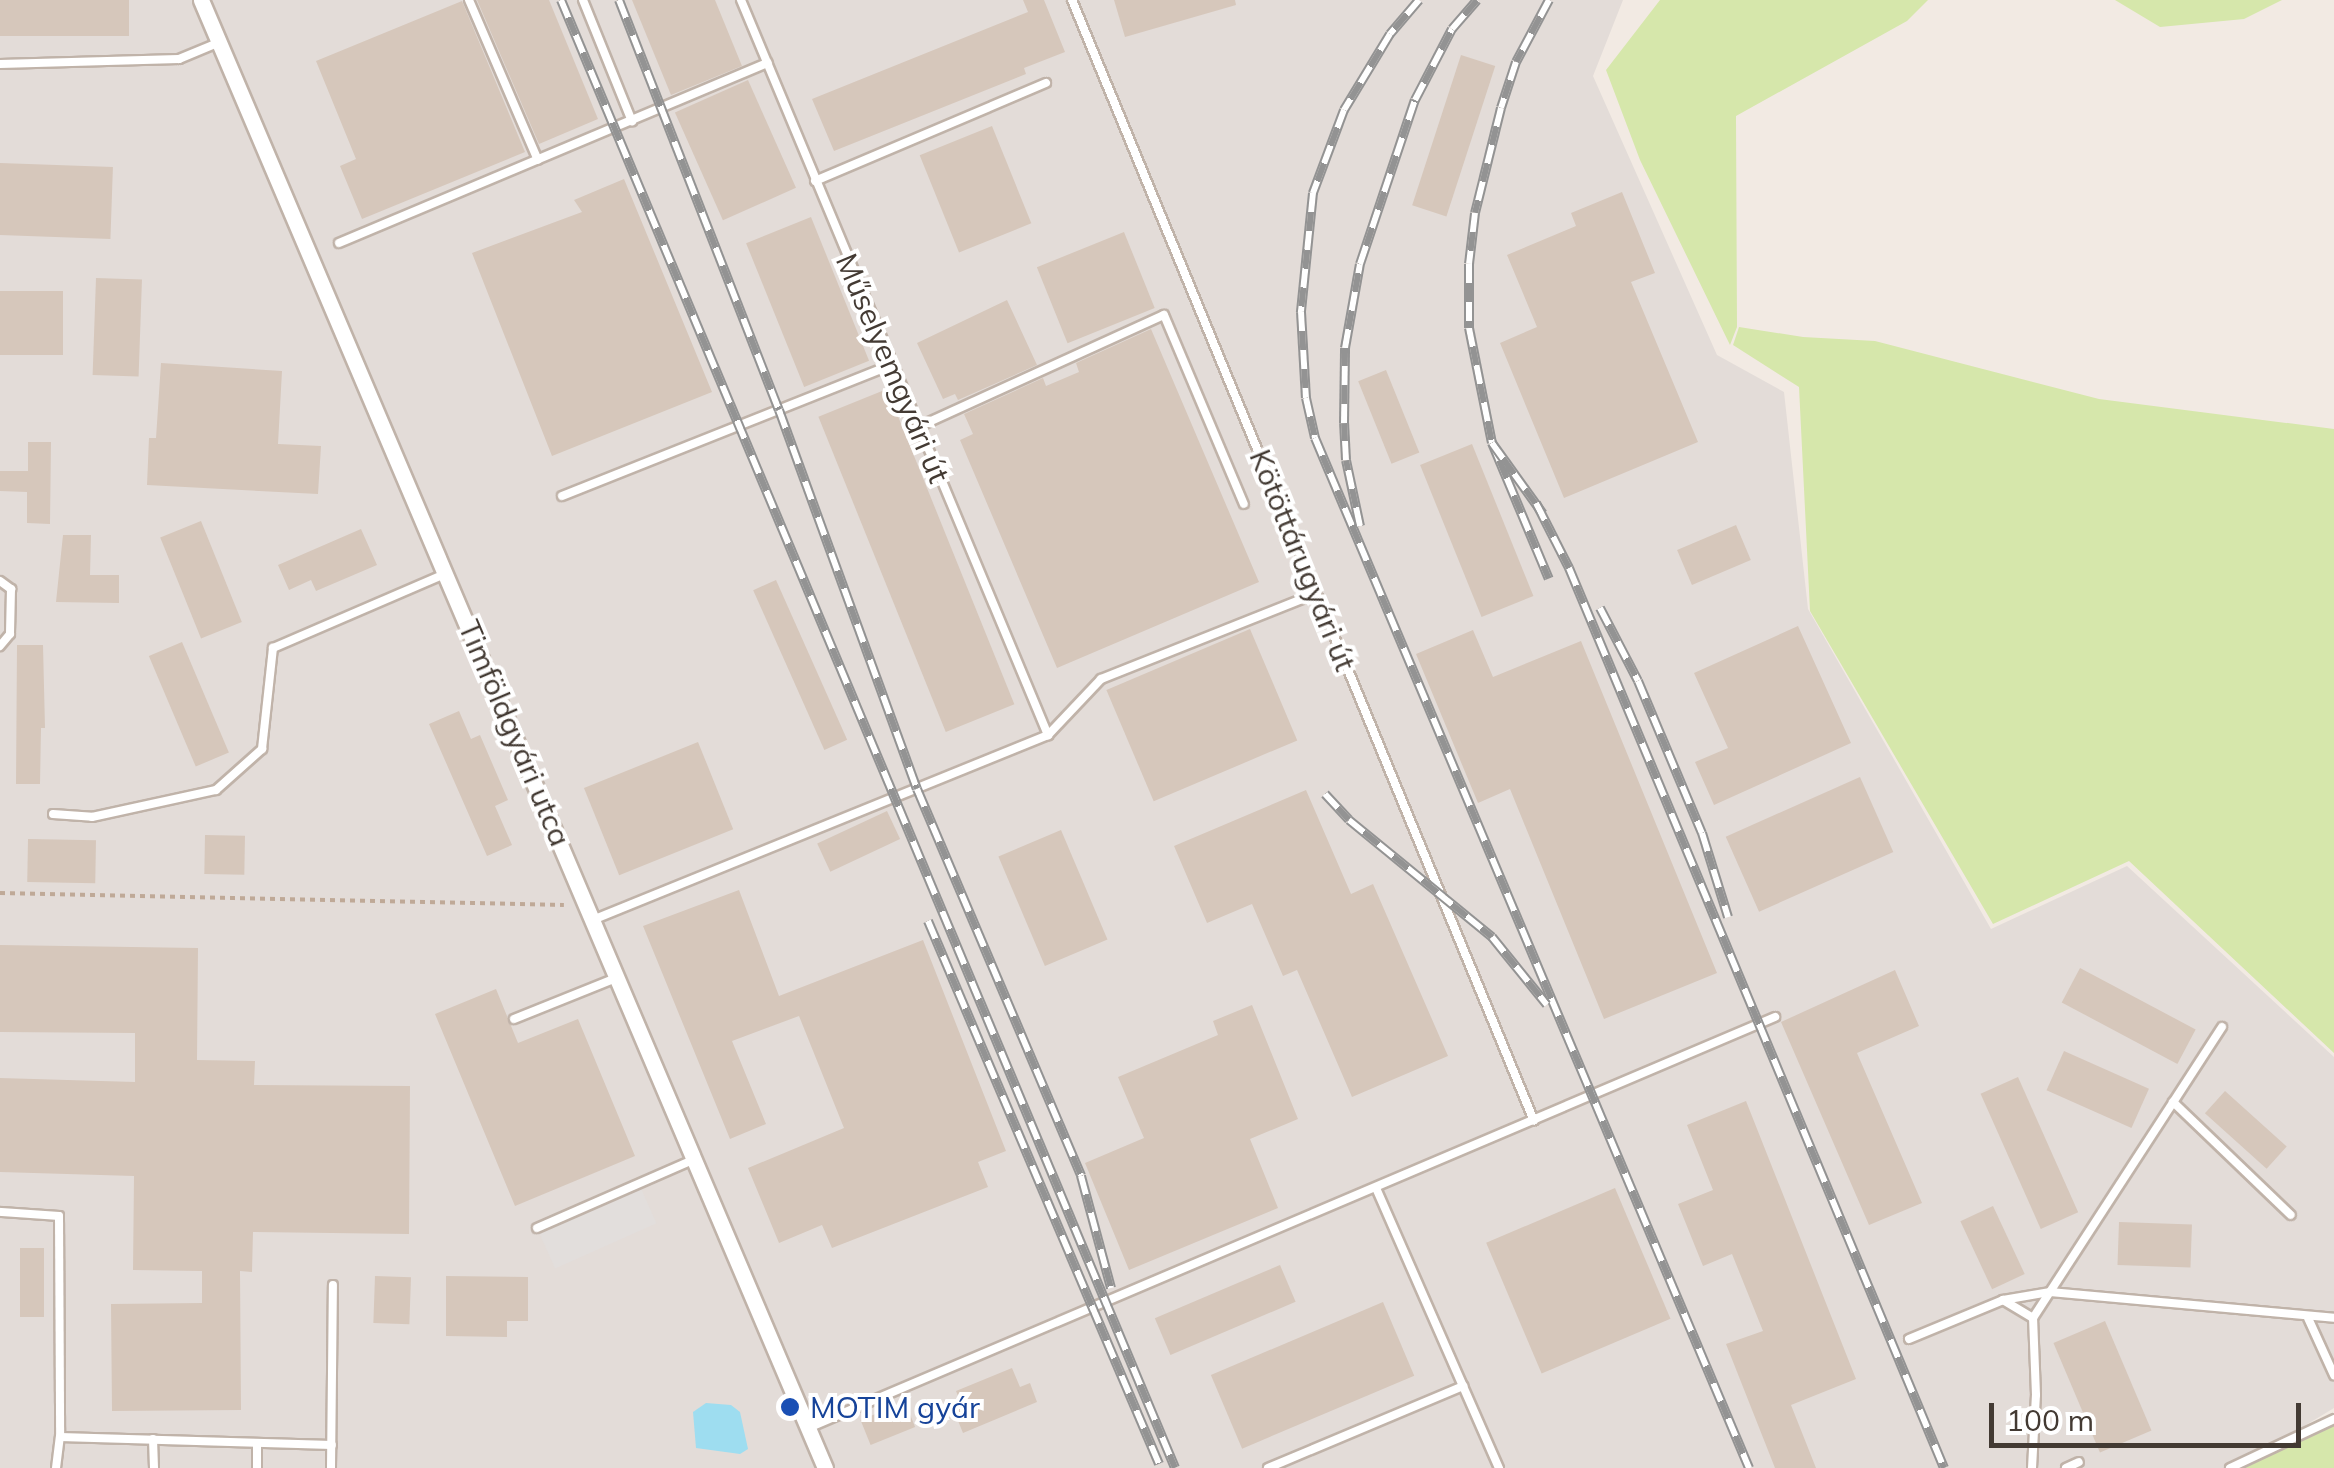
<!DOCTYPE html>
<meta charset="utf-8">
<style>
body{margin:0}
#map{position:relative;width:2334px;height:1468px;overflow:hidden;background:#f2eae3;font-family:Mulish,sans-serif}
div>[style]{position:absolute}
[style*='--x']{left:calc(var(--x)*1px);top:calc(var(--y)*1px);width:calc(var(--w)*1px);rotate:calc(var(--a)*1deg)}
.industrial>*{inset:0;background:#e3dcd8}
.green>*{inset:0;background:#d6e7ab}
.parking>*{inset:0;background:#e2dedc;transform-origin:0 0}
.water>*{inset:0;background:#9eddf0}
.building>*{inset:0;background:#d6c7bb;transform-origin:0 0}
.path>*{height:4px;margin-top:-2px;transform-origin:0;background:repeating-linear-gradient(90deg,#bfa997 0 5px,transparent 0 10px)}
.roads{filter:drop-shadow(2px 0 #c0b3a9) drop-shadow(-2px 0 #c0b3a9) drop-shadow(0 2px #c0b3a9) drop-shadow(0 -2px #c0b3a9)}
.service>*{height:8px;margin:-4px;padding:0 4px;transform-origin:4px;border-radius:4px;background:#fff}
.minor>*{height:15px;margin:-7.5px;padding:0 7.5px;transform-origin:7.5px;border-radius:7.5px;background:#fff}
.rail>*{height:10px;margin-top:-5px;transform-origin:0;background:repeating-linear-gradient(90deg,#fff 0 19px,#939393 0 38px);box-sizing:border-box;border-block:2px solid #939393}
.dots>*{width:28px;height:28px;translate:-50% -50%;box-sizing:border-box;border:5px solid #fff;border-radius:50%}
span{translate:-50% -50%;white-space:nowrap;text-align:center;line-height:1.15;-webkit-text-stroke:8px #fff;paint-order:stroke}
.street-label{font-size:30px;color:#433a33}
.transit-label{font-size:30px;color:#164399}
.left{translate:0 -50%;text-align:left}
.scale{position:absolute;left:1989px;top:1403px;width:312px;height:45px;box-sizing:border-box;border:5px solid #433a33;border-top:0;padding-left:12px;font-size:30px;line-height:35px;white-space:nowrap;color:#433a33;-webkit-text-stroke:8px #fff;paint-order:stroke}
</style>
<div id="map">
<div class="industrial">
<i style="clip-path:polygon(0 0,1623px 0,1593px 76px,1717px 355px,1784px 392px,1808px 609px,1991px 929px,2127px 866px,2334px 1057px,2334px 1408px,2235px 1468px,0 1468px)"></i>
</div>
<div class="green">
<i style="clip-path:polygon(1660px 0,1928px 0,1907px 21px,1736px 116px,1737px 327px,1730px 345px,1640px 160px,1606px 70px)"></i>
<i style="clip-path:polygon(2115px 0,2282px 0,2244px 19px,2160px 27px)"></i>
<i style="clip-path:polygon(1739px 327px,1803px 337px,1875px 341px,2099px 399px,2334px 429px,2334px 1053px,2129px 861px,1993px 924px,1810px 611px,1799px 387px,1733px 345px)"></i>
<i style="clip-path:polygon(2334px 1413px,2334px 1468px,2244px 1468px)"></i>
</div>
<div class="parking">
<i style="left:639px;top:1184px;width:43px;height:111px;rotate:66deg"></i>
</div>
<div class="water">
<i style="clip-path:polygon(706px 1403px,731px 1405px,740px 1412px,748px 1449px,740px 1454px,696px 1448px,693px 1412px)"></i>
</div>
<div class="building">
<i style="left:0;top:0;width:129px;height:36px"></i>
<i style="clip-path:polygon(477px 0,549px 0,598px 119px,539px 144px)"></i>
<i style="clip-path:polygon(632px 0,715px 0,742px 66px,671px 95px)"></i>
<i style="clip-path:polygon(1023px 0,1044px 0,1065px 52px,1024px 68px,1026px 74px,834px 151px,812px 99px,1028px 12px)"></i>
<i style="clip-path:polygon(1114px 0,1235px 0,1236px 5px,1125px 37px)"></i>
<i style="clip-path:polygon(462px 1px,525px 152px,362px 219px,340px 166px,356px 159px,316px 61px)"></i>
<i style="left:1461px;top:55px;width:36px;height:158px;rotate:18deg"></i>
<i style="left:748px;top:80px;width:118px;height:80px;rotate:66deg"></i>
<i style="left:992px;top:126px;width:105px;height:78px;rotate:68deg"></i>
<i style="left:0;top:163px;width:113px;height:72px;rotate:2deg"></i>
<i style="clip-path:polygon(624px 179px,712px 392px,552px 456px,472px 253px,582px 212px,574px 200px)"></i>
<i style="clip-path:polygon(1622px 192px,1655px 273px,1631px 282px,1698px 442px,1564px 498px,1500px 343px,1537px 327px,1507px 255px,1576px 226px,1571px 213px)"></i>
<i style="left:811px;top:217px;width:155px;height:70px;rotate:68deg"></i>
<i style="left:1124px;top:232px;width:82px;height:94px;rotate:68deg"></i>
<i style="left:96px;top:278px;width:46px;height:97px;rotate:2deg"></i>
<i style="left:0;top:291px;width:63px;height:64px"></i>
<i style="clip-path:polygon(1007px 300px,1037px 365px,958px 400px,955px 394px,943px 399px,917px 343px)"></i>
<i style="clip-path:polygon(1151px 329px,1259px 582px,1057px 668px,960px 440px,973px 434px,964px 414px,1043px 378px,1046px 386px,1079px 372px,1076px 363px)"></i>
<i style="clip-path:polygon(161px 363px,282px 371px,278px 444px,321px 446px,318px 494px,147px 485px,149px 438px,156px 438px)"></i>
<i style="left:1386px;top:370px;width:89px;height:30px;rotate:68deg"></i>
<i style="left:887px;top:389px;width:340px;height:74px;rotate:68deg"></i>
<i style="clip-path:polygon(28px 442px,51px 442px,50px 524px,27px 523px,27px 492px,0 491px,0 471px,28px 471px)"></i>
<i style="left:1472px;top:444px;width:164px;height:56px;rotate:68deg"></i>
<i style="left:201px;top:521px;width:109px;height:44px;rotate:68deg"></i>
<i style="left:1736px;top:525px;width:38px;height:64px;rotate:67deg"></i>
<i style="clip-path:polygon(361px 529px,377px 565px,316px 591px,311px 580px,289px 590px,278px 565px)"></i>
<i style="clip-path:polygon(63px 535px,91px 535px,90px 575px,119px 575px,119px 603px,56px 602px)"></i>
<i style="left:776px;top:580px;width:175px;height:25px;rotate:66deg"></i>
<i style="clip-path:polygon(1798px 626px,1851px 743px,1714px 805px,1695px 762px,1728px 748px,1694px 673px)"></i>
<i style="left:1250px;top:629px;width:121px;height:156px;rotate:67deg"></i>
<i style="clip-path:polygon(1473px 630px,1493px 677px,1581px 641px,1717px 973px,1604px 1019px,1510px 789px,1478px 803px,1416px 654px)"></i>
<i style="left:182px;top:642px;width:120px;height:36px;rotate:67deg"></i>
<i style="clip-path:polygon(17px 645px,43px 645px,45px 728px,41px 728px,40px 784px,16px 784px)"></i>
<i style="clip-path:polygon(459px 711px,471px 739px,480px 735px,508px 800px,495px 806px,512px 845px,487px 856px,429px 724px)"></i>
<i style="left:698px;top:742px;width:94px;height:123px;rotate:68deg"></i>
<i style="left:1860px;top:777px;width:82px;height:147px;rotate:66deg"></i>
<i style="clip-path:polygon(1306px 790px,1351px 894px,1373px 884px,1448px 1056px,1352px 1097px,1297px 970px,1283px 976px,1252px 904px,1207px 923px,1174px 846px)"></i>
<i style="left:887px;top:811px;width:31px;height:77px;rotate:65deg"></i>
<i style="left:1061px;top:830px;width:119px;height:68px;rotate:67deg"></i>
<i style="left:205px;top:835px;width:40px;height:39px;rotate:1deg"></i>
<i style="left:28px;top:839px;width:68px;height:43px;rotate:1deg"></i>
<i style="clip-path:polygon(739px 890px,779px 996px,923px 940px,1006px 1151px,978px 1162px,988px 1187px,832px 1248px,822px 1225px,779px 1243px,748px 1168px,844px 1128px,799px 1016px,732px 1041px,766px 1124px,730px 1139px,643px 926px)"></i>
<i style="clip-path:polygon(0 945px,198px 948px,197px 1060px,255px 1061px,254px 1085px,410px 1086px,409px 1234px,253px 1232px,252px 1272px,240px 1271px,241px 1410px,112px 1411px,111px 1304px,202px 1303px,202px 1271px,133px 1270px,134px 1176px,0 1172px,0 1078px,135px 1082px,135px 1033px,0 1032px)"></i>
<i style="left:2080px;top:968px;width:131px;height:39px;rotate:28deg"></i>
<i style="clip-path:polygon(1895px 970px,1919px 1026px,1857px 1053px,1922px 1203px,1869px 1225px,1781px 1022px)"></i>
<i style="clip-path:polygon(496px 989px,518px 1043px,578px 1019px,635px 1156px,515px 1206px,435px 1014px)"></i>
<i style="clip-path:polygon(1252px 1005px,1298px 1119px,1250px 1139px,1278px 1208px,1129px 1270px,1085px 1163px,1144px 1138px,1118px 1077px,1218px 1035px,1213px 1021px)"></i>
<i style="left:2064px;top:1051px;width:93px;height:43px;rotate:24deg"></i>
<i style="left:2018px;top:1077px;width:148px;height:41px;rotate:66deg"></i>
<i style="left:2225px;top:1091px;width:83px;height:30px;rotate:42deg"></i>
<i style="clip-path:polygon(1746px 1101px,1856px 1379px,1791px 1405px,1816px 1468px,1775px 1468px,1726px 1344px,1763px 1331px,1732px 1254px,1703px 1266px,1678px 1204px,1713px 1190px,1687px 1125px)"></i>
<i style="left:1615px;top:1188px;width:142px;height:140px;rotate:67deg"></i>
<i style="left:1993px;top:1206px;width:75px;height:36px;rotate:65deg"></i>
<i style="left:2119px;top:1222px;width:73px;height:43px;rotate:2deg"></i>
<i style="left:20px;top:1248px;width:24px;height:69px"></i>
<i style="left:1280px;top:1265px;width:40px;height:136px;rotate:67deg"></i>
<i style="left:375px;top:1276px;width:36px;height:47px;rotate:2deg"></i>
<i style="clip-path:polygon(446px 1276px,528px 1277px,528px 1321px,507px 1321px,507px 1337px,446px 1336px)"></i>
<i style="left:1383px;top:1302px;width:80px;height:187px;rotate:67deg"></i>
<i style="left:2105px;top:1321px;width:119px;height:56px;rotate:67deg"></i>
<i style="clip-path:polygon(1012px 1368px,1020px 1387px,1030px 1383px,1037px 1402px,963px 1433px,952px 1406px,962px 1406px,956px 1391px)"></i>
<i style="left:905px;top:1402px;width:27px;height:48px;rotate:68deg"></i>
</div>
<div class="path">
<i style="--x:0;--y:893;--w:564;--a:1.22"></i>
</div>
<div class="roads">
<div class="service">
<i style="--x:469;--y:0;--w:174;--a:66.7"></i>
<i style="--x:583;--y:0;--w:131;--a:68"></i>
<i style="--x:741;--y:0;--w:797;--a:67.33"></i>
<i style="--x:1072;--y:0;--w:1212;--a:67.6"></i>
<i style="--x:0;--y:64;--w:179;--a:-1.6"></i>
<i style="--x:179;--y:59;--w:44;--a:-22.5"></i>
<i style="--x:815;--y:181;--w:251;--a:-23"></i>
<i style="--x:339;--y:243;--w:465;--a:-22.8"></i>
<i style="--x:918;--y:427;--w:270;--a:-24.5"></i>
<i style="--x:1164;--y:315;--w:205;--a:67.1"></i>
<i style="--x:562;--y:496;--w:355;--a:-21.7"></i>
<i style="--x:0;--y:581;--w:14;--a:36"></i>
<i style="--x:11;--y:589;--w:45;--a:91.3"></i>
<i style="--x:10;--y:634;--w:16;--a:130"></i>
<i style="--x:53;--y:814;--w:39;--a:4"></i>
<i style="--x:92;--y:817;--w:127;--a:-12.3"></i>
<i style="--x:216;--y:790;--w:62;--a:-41.7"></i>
<i style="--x:262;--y:749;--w:102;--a:-83.8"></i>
<i style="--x:273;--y:648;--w:189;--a:-23.3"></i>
<i style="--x:595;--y:919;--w:489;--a:-22.1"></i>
<i style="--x:1048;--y:735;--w:77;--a:-46.6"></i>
<i style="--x:1101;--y:679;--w:232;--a:-21.7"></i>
<i style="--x:514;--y:1019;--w:110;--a:-21.9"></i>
<i style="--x:2173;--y:1102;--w:163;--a:43.8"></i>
<i style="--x:1376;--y:1188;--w:306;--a:66.3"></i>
<i style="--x:0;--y:1212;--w:59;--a:3.9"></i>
<i style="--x:59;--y:1216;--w:221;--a:89.7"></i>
<i style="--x:537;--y:1228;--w:170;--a:-23.6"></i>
<i style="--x:2003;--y:1300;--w:48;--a:-9.7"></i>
<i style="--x:2050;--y:1292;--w:285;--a:5.2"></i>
<i style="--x:2308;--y:1318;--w:63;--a:65.5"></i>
<i style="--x:1909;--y:1339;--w:102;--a:-22.5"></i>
<i style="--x:2003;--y:1300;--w:35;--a:31"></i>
<i style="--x:808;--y:1428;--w:1051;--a:-23.03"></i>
<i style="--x:153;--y:1439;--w:29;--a:88"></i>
<i style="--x:56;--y:1468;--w:31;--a:-83"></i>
<i style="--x:60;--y:1437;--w:272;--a:1.7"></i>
<i style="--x:257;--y:1468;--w:25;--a:-90"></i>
<i style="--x:331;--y:1468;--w:183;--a:-89.4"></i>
<i style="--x:1268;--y:1468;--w:212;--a:-22.8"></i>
<i style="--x:2032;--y:1468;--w:73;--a:-86.9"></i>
<i style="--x:2036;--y:1395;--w:77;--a:-92.2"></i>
<i style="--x:2033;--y:1318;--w:347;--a:-57"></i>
<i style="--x:2066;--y:1468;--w:14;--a:-25"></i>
<i style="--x:2230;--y:1468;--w:115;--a:-25.2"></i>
</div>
<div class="minor">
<i style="--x:201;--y:0;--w:1595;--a:66.97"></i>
</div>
</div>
<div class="rail">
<i style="--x:561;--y:0;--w:1591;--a:67.3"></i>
<i style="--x:619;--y:0;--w:440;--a:68.7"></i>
<i style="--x:779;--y:410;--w:403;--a:70"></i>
<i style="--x:917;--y:789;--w:420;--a:67"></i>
<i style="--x:1081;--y:1176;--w:116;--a:75"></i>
<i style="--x:1419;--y:0;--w:45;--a:130.5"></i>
<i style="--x:1390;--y:34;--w:89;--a:121.2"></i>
<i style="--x:1344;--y:110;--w:89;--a:110.5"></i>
<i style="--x:1313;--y:193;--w:120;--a:95.8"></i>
<i style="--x:1301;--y:312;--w:86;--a:86.7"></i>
<i style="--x:1306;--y:398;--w:41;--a:77.3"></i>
<i style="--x:1315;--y:438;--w:1118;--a:67.15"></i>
<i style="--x:1549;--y:0;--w:70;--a:118"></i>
<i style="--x:1516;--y:62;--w:48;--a:108.1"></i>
<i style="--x:1501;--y:108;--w:108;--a:103.9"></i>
<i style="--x:1475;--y:213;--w:51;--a:96.7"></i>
<i style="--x:1469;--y:264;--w:64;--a:90"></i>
<i style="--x:1469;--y:328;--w:117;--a:78.7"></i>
<i style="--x:1492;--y:443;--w:147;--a:67.3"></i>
<i style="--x:1492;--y:443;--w:87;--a:54.3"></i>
<i style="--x:1536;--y:503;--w:73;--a:63.1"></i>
<i style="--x:1569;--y:568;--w:975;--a:67.38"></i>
<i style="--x:1360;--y:526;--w:67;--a:-102"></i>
<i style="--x:1346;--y:460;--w:37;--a:-93"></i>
<i style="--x:1344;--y:423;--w:75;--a:-89.2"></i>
<i style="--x:1345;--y:348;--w:85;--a:-79.9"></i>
<i style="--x:1360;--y:264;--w:173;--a:-71.5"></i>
<i style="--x:1415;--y:100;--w:80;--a:-62.5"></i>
<i style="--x:1452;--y:29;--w:38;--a:-49"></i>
<i style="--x:1600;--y:608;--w:82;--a:62.5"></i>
<i style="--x:1638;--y:681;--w:165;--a:67.2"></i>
<i style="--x:1702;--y:833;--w:88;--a:72.8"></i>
<i style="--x:1325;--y:794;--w:35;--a:47"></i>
<i style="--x:1349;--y:820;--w:185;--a:39.3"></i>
<i style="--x:1492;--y:937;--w:87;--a:51"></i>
<i style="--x:928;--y:921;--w:590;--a:66.95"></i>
</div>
<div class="dots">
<i style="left:790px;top:1407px;background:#1a4fb4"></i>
</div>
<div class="street-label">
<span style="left:893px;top:368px;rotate:67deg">Műselyemgyári út</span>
<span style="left:1303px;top:560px;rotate:68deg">Kötöttárugyári út</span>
<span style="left:515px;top:733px;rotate:67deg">Timföldgyári utca</span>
</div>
<div class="transit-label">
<span class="left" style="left:810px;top:1407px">MOTIM gyár</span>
</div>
<div class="scale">100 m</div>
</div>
